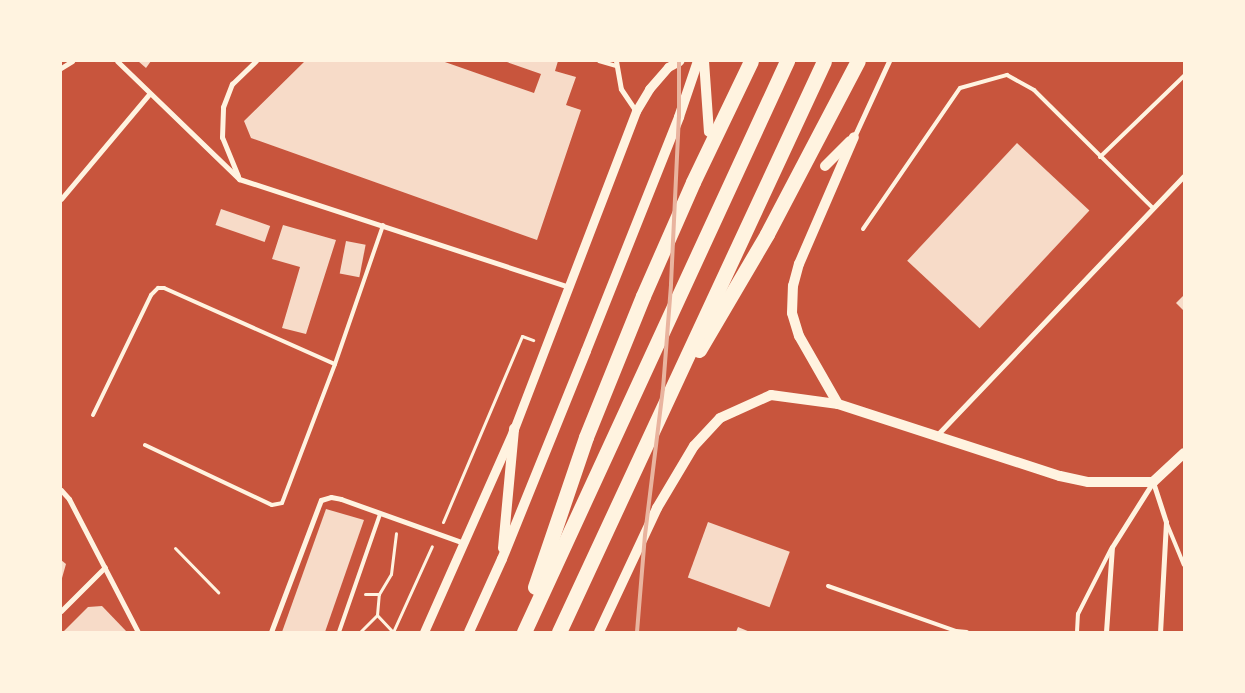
<!DOCTYPE html>
<style>
body{margin:0}
#map{position:relative;width:1245px;height:693px;overflow:hidden;background:#c8553d;font-family:"Nunito Sans",sans-serif}
div>[style]{position:absolute}
[style*='--x']{left:calc(var(--x)*1px);top:calc(var(--y)*1px);width:calc(var(--w)*1px);rotate:calc(var(--a)*1deg)}
.building>*{inset:0;background:#f7dbc8;transform-origin:0 0}
.path>*{height:3px;margin:-1.5px;padding:0 1.5px;transform-origin:1.5px;border-radius:1.5px;background:#fff3e0}
.service>*{height:4px;margin:-2px;padding:0 2px;transform-origin:2px;border-radius:2px;background:#fff3e0}
.minor>*{height:5px;margin:-2.5px;padding:0 2.5px;transform-origin:2.5px;border-radius:2.5px;background:#fff3e0}
.tertiary>*{height:9px;margin:-4.5px;padding:0 4.5px;transform-origin:4.5px;border-radius:4.5px;background:#fff3e0}
.secondary>*{height:10px;margin:-5px;padding:0 5px;transform-origin:5px;border-radius:5px;background:#fff3e0}
.motorway>*{height:15px;margin:-7.5px;padding:0 7.5px;transform-origin:7.5px;border-radius:7.5px;background:#fff3e0}
.rail>*{height:4px;margin:-2px;padding:0 2px;transform-origin:2px;border-radius:2px;background:#e9b49f}
span{translate:-50% -50%;white-space:nowrap;text-align:center;line-height:1.15;-webkit-text-stroke:4px #fff3e0;paint-order:stroke}
.frame{position:absolute;inset:0;border:62px solid #fff3e0;pointer-events:none}
</style>
<div id="map">
<div class="building">
<i style="clip-path:polygon(138px 61px,151px 61px,146px 68px)"></i>
<i style="clip-path:polygon(305px 61px,442px 61px,534px 93px,541px 74px,504px 61px,558px 61px,555px 71px,576px 77px,566px 105px,581px 110px,537px 240px,251px 138px,244px 121px)"></i>
<i style="left:1017px;top:143px;width:99px;height:161px;rotate:43deg"></i>
<i style="left:221px;top:209px;width:52px;height:17px;rotate:19deg"></i>
<i style="clip-path:polygon(283px 225px,336px 240px,306px 334px,282px 328px,300px 267px,272px 259px)"></i>
<i style="left:346px;top:241px;width:20px;height:33px;rotate:11deg"></i>
<i style="clip-path:polygon(1184px 295px,1184px 311px,1176px 303px)"></i>
<i style="clip-path:polygon(326px 509px,364px 520px,325px 632px,282px 632px)"></i>
<i style="left:708px;top:522px;width:87px;height:59px;rotate:20deg"></i>
<i style="clip-path:polygon(61px 560px,66px 564px,62px 578px,61px 578px)"></i>
<i style="clip-path:polygon(102px 606px,127px 632px,63px 632px,88px 607px)"></i>
<i style="clip-path:polygon(738px 627px,750px 632px,736px 632px)"></i>
</div>
<div class="path">
<i style="--x:443;--y:522;--w:202;--a:-67"></i>
<i style="--x:522;--y:336;--w:12;--a:20"></i>
<i style="--x:175;--y:548;--w:62;--a:45.7"></i>
<i style="--x:365;--y:594;--w:14;--a:0"></i>
<i style="--x:377;--y:615;--w:23;--a:47"></i>
<i style="--x:360;--y:632;--w:24;--a:-45"></i>
<i style="--x:377;--y:615;--w:21;--a:-85"></i>
<i style="--x:379;--y:594;--w:23;--a:-59"></i>
<i style="--x:391;--y:574;--w:41;--a:-83"></i>
<i style="--x:393;--y:632;--w:94;--a:-65.6"></i>
</div>
<div class="service">
<i style="--x:599;--y:61;--w:18;--a:16"></i>
<i style="--x:1100;--y:157;--w:117;--a:-44"></i>
<i style="--x:863;--y:229;--w:171;--a:-55.5"></i>
<i style="--x:960;--y:88;--w:49;--a:-15.5"></i>
<i style="--x:1007;--y:75;--w:31;--a:29"></i>
<i style="--x:1034;--y:90;--w:168;--a:44.8"></i>
<i style="--x:93;--y:415;--w:133;--a:-64.2"></i>
<i style="--x:151;--y:295;--w:10;--a:-45"></i>
<i style="--x:158;--y:288;--w:6;--a:0"></i>
<i style="--x:164;--y:288;--w:187;--a:24"></i>
<i style="--x:145;--y:445;--w:140;--a:25.3"></i>
<i style="--x:272;--y:505;--w:10;--a:-11"></i>
<i style="--x:282;--y:503;--w:149;--a:-69.1"></i>
<i style="--x:335;--y:364;--w:147;--a:-70.9"></i>
<i style="--x:1167;--y:524;--w:44;--a:67.5"></i>
<i style="--x:828;--y:586;--w:136;--a:19.4"></i>
<i style="--x:956;--y:631;--w:11;--a:5"></i>
<i style="--x:339;--y:632;--w:125;--a:-70.8"></i>
<i style="--x:1077;--y:632;--w:18;--a:-87"></i>
<i style="--x:1078;--y:614;--w:73;--a:-63.1"></i>
</div>
<div class="minor">
<i style="--x:117;--y:61;--w:170;--a:44"></i>
<i style="--x:239;--y:179;--w:347;--a:18.1"></i>
<i style="--x:616;--y:61;--w:28;--a:80"></i>
<i style="--x:621;--y:89;--w:27;--a:56"></i>
<i style="--x:61;--y:68;--w:13;--a:-32"></i>
<i style="--x:854;--y:137;--w:84;--a:-65.3"></i>
<i style="--x:238;--y:176;--w:42;--a:-112.3"></i>
<i style="--x:222;--y:137;--w:30;--a:-88"></i>
<i style="--x:223;--y:107;--w:25;--a:-69"></i>
<i style="--x:232;--y:84;--w:33;--a:-44"></i>
<i style="--x:61;--y:199;--w:137;--a:-50"></i>
<i style="--x:938;--y:434;--w:356;--a:-46.4"></i>
<i style="--x:1153;--y:482;--w:42;--a:72"></i>
<i style="--x:1166;--y:522;--w:110;--a:93.1"></i>
<i style="--x:61;--y:490;--w:12;--a:48"></i>
<i style="--x:69;--y:499;--w:150;--a:62.6"></i>
<i style="--x:61;--y:611;--w:62;--a:-45"></i>
<i style="--x:271;--y:632;--w:141;--a:-69.3"></i>
<i style="--x:321;--y:500;--w:10;--a:-17"></i>
<i style="--x:331;--y:497;--w:10;--a:11"></i>
<i style="--x:341;--y:499;--w:131;--a:19.7"></i>
<i style="--x:1106;--y:632;--w:85;--a:-86"></i>
<i style="--x:1112;--y:547;--w:77;--a:-57.8"></i>
</div>
<div class="tertiary">
<i style="--x:424;--y:632;--w:222;--a:-66.1"></i>
<i style="--x:514;--y:429;--w:341;--a:-69"></i>
<i style="--x:636;--y:111;--w:26;--a:-59"></i>
<i style="--x:649;--y:89;--w:29;--a:-49"></i>
<i style="--x:668;--y:67;--w:13;--a:-29"></i>
</div>
<div class="secondary">
<i style="--x:704;--y:61;--w:71;--a:86"></i>
<i style="--x:825;--y:166;--w:35;--a:-45"></i>
<i style="--x:838;--y:404;--w:78;--a:-119.8"></i>
<i style="--x:799;--y:336;--w:24;--a:-107"></i>
<i style="--x:792;--y:313;--w:27;--a:-88"></i>
<i style="--x:793;--y:286;--w:23;--a:-75"></i>
<i style="--x:799;--y:264;--w:138;--a:-66.6"></i>
<i style="--x:503;--y:548;--w:120;--a:-84.7"></i>
<i style="--x:469;--y:632;--w:80;--a:-65.7"></i>
<i style="--x:502;--y:559;--w:224;--a:-68"></i>
<i style="--x:586;--y:351;--w:252;--a:-68.3"></i>
<i style="--x:679;--y:117;--w:59;--a:-71.3"></i>
<i style="--x:599;--y:632;--w:137;--a:-64.9"></i>
<i style="--x:657;--y:508;--w:72;--a:-59.2"></i>
<i style="--x:694;--y:446;--w:38;--a:-47"></i>
<i style="--x:720;--y:418;--w:56;--a:-24.3"></i>
<i style="--x:771;--y:395;--w:68;--a:7.7"></i>
<i style="--x:838;--y:404;--w:233;--a:18"></i>
<i style="--x:1060;--y:476;--w:29;--a:12"></i>
<i style="--x:1088;--y:482;--w:65;--a:0"></i>
<i style="--x:1153;--y:482;--w:42;--a:-43.1"></i>
</div>
<div class="motorway">
<i style="--x:699;--y:350;--w:134;--a:-59.6"></i>
<i style="--x:767;--y:234;--w:195;--a:-62.3"></i>
<i style="--x:535;--y:587;--w:158;--a:-71.2"></i>
<i style="--x:586;--y:437;--w:152;--a:-68"></i>
<i style="--x:643;--y:296;--w:124;--a:-66.3"></i>
<i style="--x:693;--y:182;--w:134;--a:-64.4"></i>
<i style="--x:524;--y:632;--w:629;--a:-65.27"></i>
<i style="--x:559;--y:632;--w:629;--a:-65.1"></i>
</div>
<div class="rail">
<i style="--x:637;--y:632;--w:97;--a:-85.3"></i>
<i style="--x:645;--y:535;--w:147;--a:-83"></i>
<i style="--x:663;--y:389;--w:105;--a:-85.6"></i>
<i style="--x:671;--y:284;--w:167;--a:-87.3"></i>
<i style="--x:679;--y:117;--w:56;--a:-90"></i>
</div>
<div class="frame"></div>
</div>
